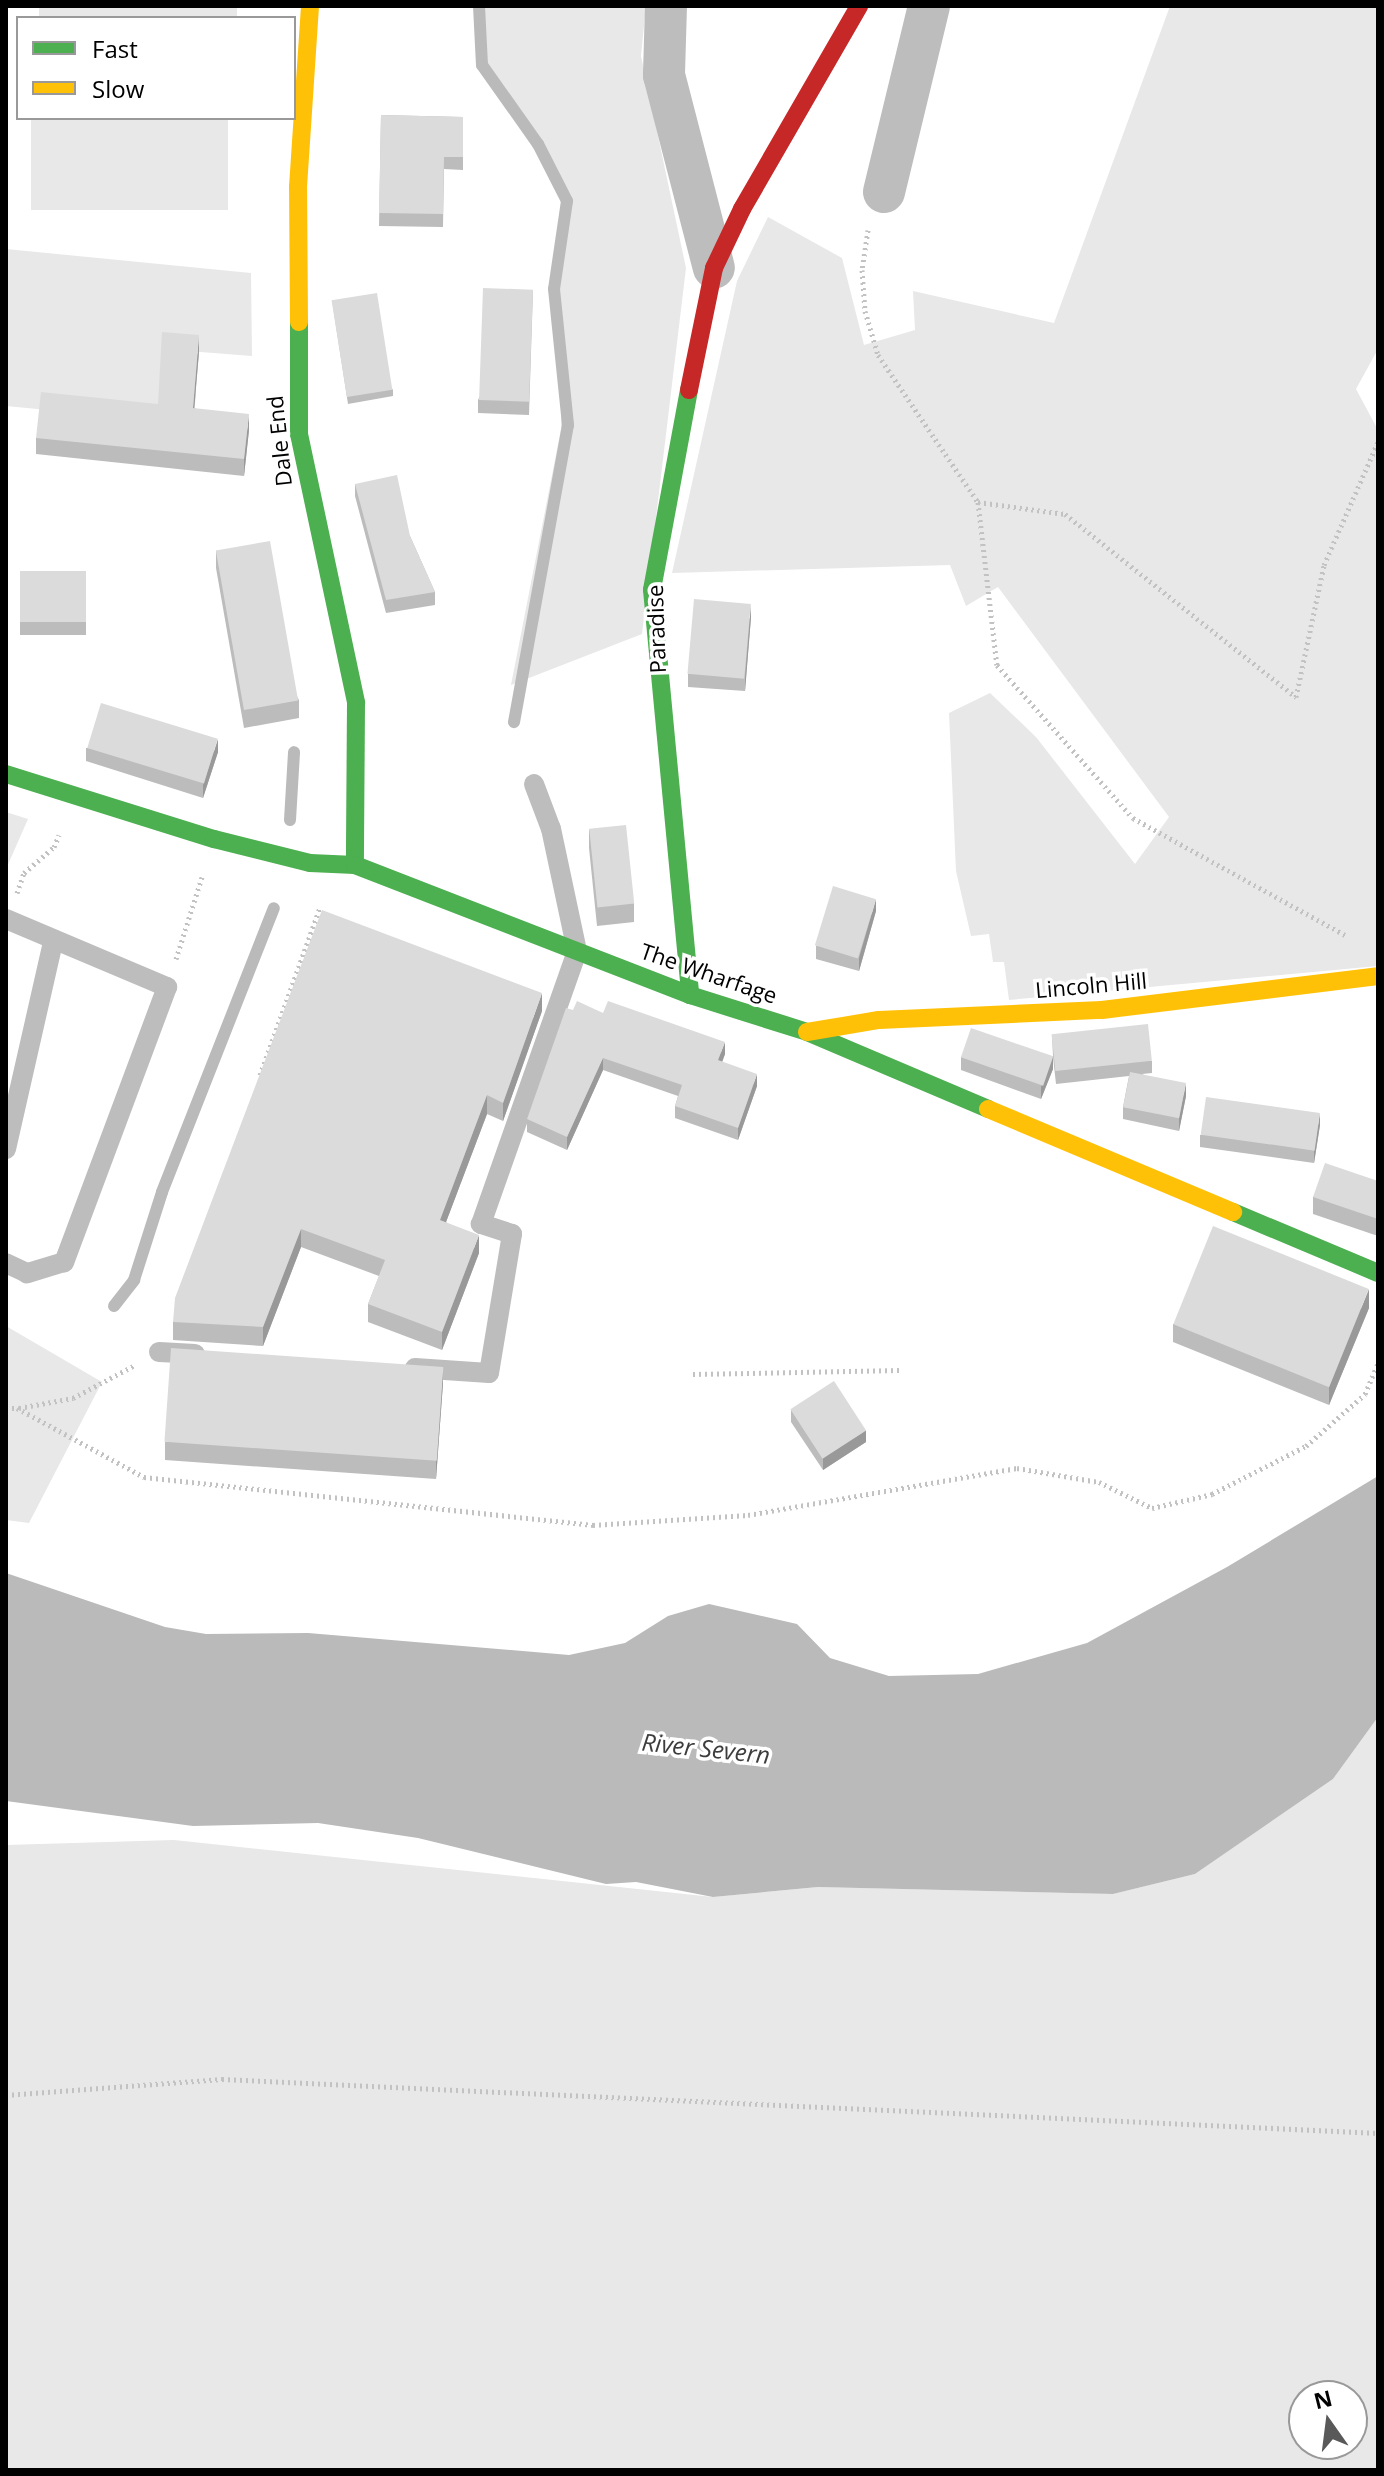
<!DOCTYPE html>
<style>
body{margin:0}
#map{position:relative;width:1384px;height:2476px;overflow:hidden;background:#fff;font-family:"Open Sans",sans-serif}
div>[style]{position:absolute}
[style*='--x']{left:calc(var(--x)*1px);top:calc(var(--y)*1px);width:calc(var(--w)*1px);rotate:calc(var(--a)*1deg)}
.green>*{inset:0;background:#e8e8e8;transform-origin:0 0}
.water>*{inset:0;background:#bababa}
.stream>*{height:12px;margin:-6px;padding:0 6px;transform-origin:6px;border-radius:6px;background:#bababa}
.path>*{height:5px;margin-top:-2.5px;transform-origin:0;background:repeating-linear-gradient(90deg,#c2c2c2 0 2px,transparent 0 6px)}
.lane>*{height:20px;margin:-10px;padding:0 10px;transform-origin:10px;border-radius:10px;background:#bdbdbd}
.street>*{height:42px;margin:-21px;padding:0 21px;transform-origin:21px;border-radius:21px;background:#bdbdbd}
.fast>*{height:18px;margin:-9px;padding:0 9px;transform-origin:9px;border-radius:9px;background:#4caf50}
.slow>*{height:18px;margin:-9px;padding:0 9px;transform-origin:9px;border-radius:9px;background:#ffc107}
.jam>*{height:18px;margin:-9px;padding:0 9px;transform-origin:9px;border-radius:9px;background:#c62828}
.wall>*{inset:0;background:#bcbcbc;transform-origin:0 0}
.shaded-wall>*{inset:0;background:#999}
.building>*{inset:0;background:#dbdbdb;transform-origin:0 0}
span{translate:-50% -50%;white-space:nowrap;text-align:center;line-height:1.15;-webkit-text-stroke:7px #fff;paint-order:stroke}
.street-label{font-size:22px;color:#000}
.water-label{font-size:24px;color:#3d3d3d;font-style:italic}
.frame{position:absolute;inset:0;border:8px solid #000;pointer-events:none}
.legend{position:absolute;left:16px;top:16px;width:280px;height:104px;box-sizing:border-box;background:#fff;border:2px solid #999;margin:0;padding:10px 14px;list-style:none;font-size:24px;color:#000}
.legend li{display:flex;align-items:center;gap:16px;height:40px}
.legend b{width:40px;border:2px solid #999}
.north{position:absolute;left:1288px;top:2380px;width:80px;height:80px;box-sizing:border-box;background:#fff;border:2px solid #999;border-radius:50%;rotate:346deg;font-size:22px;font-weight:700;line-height:32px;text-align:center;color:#000}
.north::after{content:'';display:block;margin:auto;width:28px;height:36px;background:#595959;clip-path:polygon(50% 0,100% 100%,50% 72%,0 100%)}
</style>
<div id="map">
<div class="green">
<i style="left:39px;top:6px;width:198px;height:12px"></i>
<i style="clip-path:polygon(479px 6px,646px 6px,641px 56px,686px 268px,642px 634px,511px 685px,561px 429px,561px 324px,554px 289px,567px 201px,538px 144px,482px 65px)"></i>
<i style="clip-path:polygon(1170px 6px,1378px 6px,1378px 349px,1356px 389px,1378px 430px,1378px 966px,1009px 1000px,1004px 962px,993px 962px,989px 934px,971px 936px,956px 871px,949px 713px,990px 693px,1036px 737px,1135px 864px,1169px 817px,998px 587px,966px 606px,950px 565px,672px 573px,737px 281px,768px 217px,842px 258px,864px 345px,915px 330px,913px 291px,1054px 323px)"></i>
<i style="left:31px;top:118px;width:197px;height:92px"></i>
<i style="clip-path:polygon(6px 249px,251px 273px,252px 356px,162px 349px,196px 395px,193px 424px,6px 406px)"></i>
<i style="clip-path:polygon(6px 812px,28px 819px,6px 869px)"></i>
<i style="clip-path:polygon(6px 1326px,102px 1382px,29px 1523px,6px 1520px)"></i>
<i style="clip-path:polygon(evenodd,1378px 1717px,1378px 2470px,6px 2470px,6px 1845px,174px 1840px,713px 1897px,818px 1887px,1113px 1894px,1195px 1874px,1333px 1779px,1378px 1717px,1304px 2396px,1352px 2396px,1352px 2444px,1304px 2444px,1304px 2396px)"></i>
</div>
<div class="water">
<i style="clip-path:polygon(1378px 1476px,1378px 1717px,1333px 1779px,1195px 1874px,1113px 1894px,818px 1887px,713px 1897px,636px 1882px,606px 1884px,418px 1838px,318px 1823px,193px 1826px,6px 1801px,6px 1573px,165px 1627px,206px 1634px,308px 1633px,569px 1655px,625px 1643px,668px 1616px,709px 1604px,797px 1624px,830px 1658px,889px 1676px,978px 1674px,1087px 1643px,1227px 1567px)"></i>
</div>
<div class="stream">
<i style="--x:479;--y:6;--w:59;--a:87.1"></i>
<i style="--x:482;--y:65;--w:97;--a:54.7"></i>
<i style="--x:538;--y:144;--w:64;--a:63"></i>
<i style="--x:567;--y:201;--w:89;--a:98.4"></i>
<i style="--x:554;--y:289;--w:137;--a:84.1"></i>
<i style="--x:568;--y:425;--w:302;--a:100.3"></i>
<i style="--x:290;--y:820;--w:68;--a:-86.6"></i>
<i style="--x:114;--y:1306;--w:33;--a:-52"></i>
<i style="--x:134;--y:1280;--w:92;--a:-72.3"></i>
<i style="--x:162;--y:1192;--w:305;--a:-68.5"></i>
</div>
<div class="path">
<i style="--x:868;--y:230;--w:40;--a:98.5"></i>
<i style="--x:862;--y:270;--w:41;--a:85.8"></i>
<i style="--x:865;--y:311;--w:46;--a:73.5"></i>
<i style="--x:878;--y:355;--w:178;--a:55.8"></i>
<i style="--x:978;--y:502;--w:164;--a:83.4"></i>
<i style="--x:997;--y:665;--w:205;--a:48.4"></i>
<i style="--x:1133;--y:818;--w:244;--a:28.9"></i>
<i style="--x:978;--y:502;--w:88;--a:7.9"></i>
<i style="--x:1065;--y:514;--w:295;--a:38.4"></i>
<i style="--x:1296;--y:697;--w:135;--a:-78"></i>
<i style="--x:1324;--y:565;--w:134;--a:-66.3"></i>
<i style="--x:17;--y:893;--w:21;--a:-71"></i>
<i style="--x:24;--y:873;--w:40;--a:-41"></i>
<i style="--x:54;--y:847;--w:13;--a:-67"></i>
<i style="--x:176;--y:959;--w:86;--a:-72.4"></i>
<i style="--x:260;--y:1075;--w:178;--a:-70.3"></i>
<i style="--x:693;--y:1374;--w:207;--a:-1.1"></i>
<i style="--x:6;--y:1408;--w:11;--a:0"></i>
<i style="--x:17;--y:1408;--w:145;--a:28.5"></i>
<i style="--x:144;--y:1477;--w:452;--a:6.1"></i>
<i style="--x:593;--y:1525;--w:155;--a:-3.7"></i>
<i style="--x:748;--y:1515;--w:273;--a:-9.9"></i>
<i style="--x:1017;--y:1468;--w:83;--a:9.7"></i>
<i style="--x:1099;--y:1482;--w:59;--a:26.1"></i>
<i style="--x:1152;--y:1508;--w:62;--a:-13.1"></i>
<i style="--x:1212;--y:1494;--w:106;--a:-27.1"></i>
<i style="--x:1306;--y:1446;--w:79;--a:-41.4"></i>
<i style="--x:1365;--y:1394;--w:34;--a:-67"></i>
<i style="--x:19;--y:1408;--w:55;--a:-10.5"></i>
<i style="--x:73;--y:1398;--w:70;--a:-28"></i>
<i style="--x:6;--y:2095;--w:217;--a:-4.2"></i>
<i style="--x:222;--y:2079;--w:1157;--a:2.67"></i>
</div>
<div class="lane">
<i style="--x:6;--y:919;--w:175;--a:22.9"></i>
<i style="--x:167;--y:987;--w:294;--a:110.5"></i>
<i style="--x:64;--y:1262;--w:39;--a:163"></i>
<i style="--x:27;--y:1273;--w:23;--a:-155"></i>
<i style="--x:6;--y:1149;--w:212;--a:-77.2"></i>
<i style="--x:159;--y:1352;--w:36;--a:3"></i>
<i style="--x:415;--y:1368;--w:74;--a:3.9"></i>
<i style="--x:489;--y:1373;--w:141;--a:-80.6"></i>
<i style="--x:512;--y:1234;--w:33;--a:-162"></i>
<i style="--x:481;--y:1224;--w:289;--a:-70.6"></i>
<i style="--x:577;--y:951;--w:125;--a:-102"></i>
<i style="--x:551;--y:829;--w:48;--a:-110.7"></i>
</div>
<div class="street">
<i style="--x:666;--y:6;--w:69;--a:91.7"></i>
<i style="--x:664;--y:75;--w:199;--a:75.5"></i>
<i style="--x:884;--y:192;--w:191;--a:-76.4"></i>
</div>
<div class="fast">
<i style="--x:299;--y:322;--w:112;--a:90"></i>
<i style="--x:299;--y:434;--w:275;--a:78"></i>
<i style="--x:356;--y:703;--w:162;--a:90.4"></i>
<i style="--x:689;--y:390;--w:203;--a:100.5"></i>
<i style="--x:652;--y:590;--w:407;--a:84.6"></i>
<i style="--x:6;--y:774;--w:218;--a:17.4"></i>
<i style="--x:214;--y:839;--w:99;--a:14"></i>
<i style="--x:310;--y:863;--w:45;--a:2.5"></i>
<i style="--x:355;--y:865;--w:359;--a:21.2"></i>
<i style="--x:690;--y:995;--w:123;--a:17.5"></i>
<i style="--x:807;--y:1032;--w:197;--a:23"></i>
<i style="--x:1233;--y:1212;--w:157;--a:22.8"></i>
</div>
<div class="slow">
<i style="--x:299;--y:322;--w:135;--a:-90.4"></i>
<i style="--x:298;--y:187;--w:181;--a:-86.2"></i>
<i style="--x:807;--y:1032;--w:73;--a:-9.5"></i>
<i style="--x:879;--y:1020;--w:223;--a:-2.6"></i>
<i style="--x:1102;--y:1010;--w:278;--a:-7"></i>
<i style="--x:988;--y:1109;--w:266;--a:22.8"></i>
</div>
<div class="jam">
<i style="--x:689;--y:390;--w:125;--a:-78.4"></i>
<i style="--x:714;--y:268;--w:65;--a:-64.6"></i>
<i style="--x:742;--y:209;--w:234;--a:-60"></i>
</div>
<div class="wall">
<i style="clip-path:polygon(381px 115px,463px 117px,463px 170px,444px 169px,443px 227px,379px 226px)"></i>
<i style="clip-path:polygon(533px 290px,529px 415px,478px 413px,478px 400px)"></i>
<i style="clip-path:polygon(332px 300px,393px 390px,393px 396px,348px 404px)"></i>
<i style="clip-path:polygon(199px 352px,194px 408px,249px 430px,244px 476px,36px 454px,36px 438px,158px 404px)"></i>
<i style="clip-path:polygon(355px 484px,410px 536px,435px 592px,435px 605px,386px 613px,355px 496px)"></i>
<i style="clip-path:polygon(216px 550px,299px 700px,299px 718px,244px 728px,216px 568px)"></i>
<i style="left:86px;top:571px;width:64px;height:66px;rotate:90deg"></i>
<i style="clip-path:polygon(751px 617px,745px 691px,688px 687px,688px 674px)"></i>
<i style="clip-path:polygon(86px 748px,218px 752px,203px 798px,86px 761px)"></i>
<i style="clip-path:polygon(589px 829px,634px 904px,634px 922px,597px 926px,589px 848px)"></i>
<i style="clip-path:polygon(876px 911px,859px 971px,816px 959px,816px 946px)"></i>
<i style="clip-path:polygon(573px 1010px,603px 1013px,725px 1054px,722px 1062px,757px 1086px,738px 1140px,675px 1118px,675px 1106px,678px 1096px,603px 1070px,567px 1150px,527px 1132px,527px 1119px)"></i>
<i style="clip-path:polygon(542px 1011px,503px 1121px,487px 1114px,446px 1222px,479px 1253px,442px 1350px,368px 1322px,368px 1304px,379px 1276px,301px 1247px,263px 1346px,173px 1340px,173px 1322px)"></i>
<i style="clip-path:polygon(1052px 1036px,1152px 1061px,1152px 1073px,1142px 1074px,1186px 1096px,1179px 1131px,1123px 1119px,1123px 1107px,1129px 1076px,1056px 1084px,1053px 1057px,1053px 1069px,1041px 1099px,961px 1070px,961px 1057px,1053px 1056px)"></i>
<i style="clip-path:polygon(1320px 1125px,1314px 1163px,1200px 1147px,1200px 1135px)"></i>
<i style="clip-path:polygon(1378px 1181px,1378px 1236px,1313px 1214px,1313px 1197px)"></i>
<i style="clip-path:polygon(1369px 1308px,1329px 1405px,1173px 1342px,1173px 1324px)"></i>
<i style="clip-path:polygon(443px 1383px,436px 1479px,165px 1460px,165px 1442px)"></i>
<i style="clip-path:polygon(791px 1410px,866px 1442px,823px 1470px,791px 1422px)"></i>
</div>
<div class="shaded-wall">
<i style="clip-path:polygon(199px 335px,199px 352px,193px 424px,193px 408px)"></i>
<i style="clip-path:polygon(249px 414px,249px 430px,244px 476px,244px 459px)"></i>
<i style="clip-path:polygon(751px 604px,751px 617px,745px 691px,745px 678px)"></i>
<i style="clip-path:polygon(218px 739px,218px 752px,203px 798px,203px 785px)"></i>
<i style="clip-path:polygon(876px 899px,876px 911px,859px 971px,859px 958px)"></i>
<i style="clip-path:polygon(542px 993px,542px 1011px,503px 1121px,503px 1103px)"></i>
<i style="clip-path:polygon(725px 1042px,725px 1054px,718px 1073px,718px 1060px)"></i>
<i style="clip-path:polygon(1053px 1057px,1053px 1069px,1041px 1099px,1041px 1087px)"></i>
<i style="clip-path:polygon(603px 1058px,603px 1070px,567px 1150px,567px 1137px)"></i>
<i style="clip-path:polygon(757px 1074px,757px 1086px,738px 1140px,738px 1128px)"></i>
<i style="clip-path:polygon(1186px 1083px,1186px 1096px,1179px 1131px,1179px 1118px)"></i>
<i style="clip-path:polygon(487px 1095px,487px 1114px,440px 1238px,440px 1220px)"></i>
<i style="clip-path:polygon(1320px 1113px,1320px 1125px,1314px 1163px,1314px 1151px)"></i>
<i style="clip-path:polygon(301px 1229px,301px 1247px,263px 1346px,263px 1327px)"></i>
<i style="clip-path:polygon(479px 1235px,479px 1253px,442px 1350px,442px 1332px)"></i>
<i style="clip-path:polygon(1369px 1289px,1369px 1308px,1329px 1405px,1329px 1387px)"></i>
<i style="clip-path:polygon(443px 1365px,443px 1383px,436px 1479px,436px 1461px)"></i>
<i style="clip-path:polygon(866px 1430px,866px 1442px,823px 1470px,823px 1458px)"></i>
</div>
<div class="building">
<i style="clip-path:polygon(381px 115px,463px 117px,463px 157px,444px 157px,443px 214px,379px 213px)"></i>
<i style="left:483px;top:288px;width:50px;height:112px;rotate:2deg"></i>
<i style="left:377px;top:293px;width:98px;height:46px;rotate:81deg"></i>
<i style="clip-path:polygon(162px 332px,199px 335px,193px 408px,249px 414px,244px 459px,36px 438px,41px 392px,158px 404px)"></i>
<i style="clip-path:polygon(397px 475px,410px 536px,435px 592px,386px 600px,355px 484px)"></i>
<i style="left:270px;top:541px;width:162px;height:55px;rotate:80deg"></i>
<i style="left:86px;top:571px;width:51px;height:66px;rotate:90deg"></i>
<i style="left:694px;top:599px;width:57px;height:75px;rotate:5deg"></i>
<i style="left:101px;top:703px;width:122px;height:47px;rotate:17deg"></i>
<i style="left:626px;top:825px;width:79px;height:37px;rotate:84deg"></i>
<i style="left:833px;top:886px;width:45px;height:62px;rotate:17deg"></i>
<i style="clip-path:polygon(322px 910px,542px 993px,503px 1103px,487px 1095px,440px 1220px,479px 1235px,442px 1332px,368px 1304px,385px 1260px,301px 1229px,263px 1327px,173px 1322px,175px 1298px)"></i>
<i style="clip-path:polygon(577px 1001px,603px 1013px,608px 1001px,725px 1042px,718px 1060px,757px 1074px,738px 1128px,675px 1106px,682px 1085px,603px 1058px,567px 1137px,527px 1119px,566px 1008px,573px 1010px)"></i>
<i style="left:1148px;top:1024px;width:37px;height:97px;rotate:84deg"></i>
<i style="left:971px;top:1028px;width:87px;height:31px;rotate:19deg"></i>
<i style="left:1130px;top:1072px;width:57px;height:36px;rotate:11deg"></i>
<i style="left:1206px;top:1097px;width:115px;height:38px;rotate:8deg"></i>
<i style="clip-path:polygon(1325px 1163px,1378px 1181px,1378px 1219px,1313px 1197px)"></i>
<i style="left:1213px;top:1226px;width:168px;height:106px;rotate:22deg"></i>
<i style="left:171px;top:1348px;width:273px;height:94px;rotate:4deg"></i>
<i style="left:834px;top:1381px;width:59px;height:52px;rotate:57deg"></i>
</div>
<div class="street-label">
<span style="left:279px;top:441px;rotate:-96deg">Dale End</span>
<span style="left:656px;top:629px;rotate:-92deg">Paradise</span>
<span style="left:709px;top:973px;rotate:19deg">The Wharfage</span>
<span style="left:1091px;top:985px;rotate:-5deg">Lincoln Hill</span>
</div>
<div class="water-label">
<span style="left:706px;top:1748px;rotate:6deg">River Severn</span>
</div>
<div class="frame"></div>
<ul class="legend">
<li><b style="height:10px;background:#4caf50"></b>Fast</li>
<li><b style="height:10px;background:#ffc107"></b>Slow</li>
</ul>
<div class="north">N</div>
</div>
